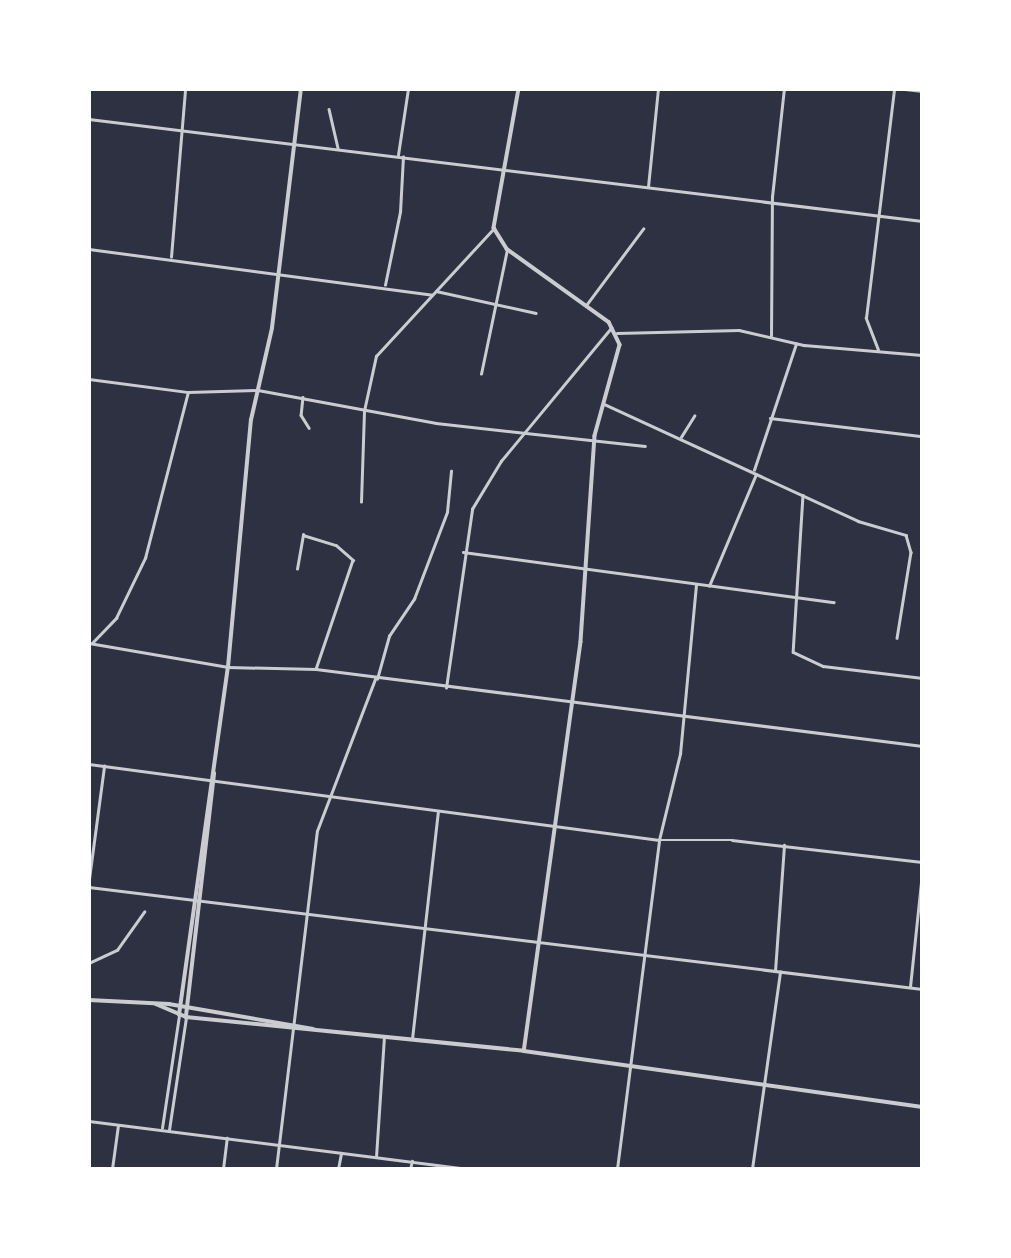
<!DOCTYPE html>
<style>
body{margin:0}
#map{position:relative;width:1011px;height:1258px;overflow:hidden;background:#2d3142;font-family:"PT Sans",sans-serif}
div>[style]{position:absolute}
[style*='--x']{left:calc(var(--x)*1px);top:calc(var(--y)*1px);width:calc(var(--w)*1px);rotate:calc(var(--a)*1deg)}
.minor>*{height:2.5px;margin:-1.25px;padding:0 1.25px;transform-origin:1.25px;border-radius:1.25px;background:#caccd0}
.tertiary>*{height:3.5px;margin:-1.75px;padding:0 1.75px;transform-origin:1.75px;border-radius:1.75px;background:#caccd0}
span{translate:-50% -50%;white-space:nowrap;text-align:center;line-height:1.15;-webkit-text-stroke:5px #fff;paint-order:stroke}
.frame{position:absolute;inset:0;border:91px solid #fff;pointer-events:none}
</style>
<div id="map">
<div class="minor">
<i style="--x:905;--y:89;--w:17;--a:7"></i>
<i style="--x:329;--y:109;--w:40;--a:77"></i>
<i style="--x:89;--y:119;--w:839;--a:6.98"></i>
<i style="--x:398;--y:155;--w:67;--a:-81.4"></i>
<i style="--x:648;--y:187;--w:99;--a:-84.2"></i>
<i style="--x:89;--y:249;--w:346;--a:7.6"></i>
<i style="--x:171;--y:257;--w:169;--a:-85.2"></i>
<i style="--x:385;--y:285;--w:75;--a:-78.4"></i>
<i style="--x:400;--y:212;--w:55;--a:-86.9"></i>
<i style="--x:436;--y:291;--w:102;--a:12.4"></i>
<i style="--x:587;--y:304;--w:94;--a:-53.3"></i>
<i style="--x:617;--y:333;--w:122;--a:-1.4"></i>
<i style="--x:739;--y:330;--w:67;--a:13"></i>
<i style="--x:804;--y:345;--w:118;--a:4.8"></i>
<i style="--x:771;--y:336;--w:139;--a:-89.6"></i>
<i style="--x:772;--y:197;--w:109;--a:-83.7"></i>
<i style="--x:878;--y:350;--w:34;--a:-111"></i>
<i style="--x:866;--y:318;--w:231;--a:-83"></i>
<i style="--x:481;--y:374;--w:127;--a:-78.2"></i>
<i style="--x:89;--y:379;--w:100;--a:7.5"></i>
<i style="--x:188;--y:392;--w:70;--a:-1.6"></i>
<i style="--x:258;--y:390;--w:181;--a:10.5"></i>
<i style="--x:436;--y:423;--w:210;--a:6.3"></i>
<i style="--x:303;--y:397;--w:18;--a:96"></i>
<i style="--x:301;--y:415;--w:15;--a:58"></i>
<i style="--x:604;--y:404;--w:280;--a:24.7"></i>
<i style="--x:858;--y:521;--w:50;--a:16.3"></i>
<i style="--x:906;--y:535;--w:18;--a:74"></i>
<i style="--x:911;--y:552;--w:87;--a:99.2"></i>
<i style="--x:770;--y:418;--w:153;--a:6.8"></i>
<i style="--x:681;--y:437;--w:25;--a:-58"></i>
<i style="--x:754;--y:470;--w:133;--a:-71.6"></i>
<i style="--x:803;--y:495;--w:157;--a:93.6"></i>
<i style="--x:793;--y:652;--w:33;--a:25"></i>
<i style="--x:823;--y:666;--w:100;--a:6.9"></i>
<i style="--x:361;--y:502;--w:91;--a:-88.1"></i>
<i style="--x:364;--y:411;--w:56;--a:-77.7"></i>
<i style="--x:376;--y:356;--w:174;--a:-47.3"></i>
<i style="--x:463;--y:552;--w:374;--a:7.7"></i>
<i style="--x:297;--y:569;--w:35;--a:-80"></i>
<i style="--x:303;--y:535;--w:34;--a:17"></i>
<i style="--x:336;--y:545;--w:23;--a:41"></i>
<i style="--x:353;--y:560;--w:115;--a:108.7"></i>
<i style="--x:709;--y:586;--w:121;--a:-67.2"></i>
<i style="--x:89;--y:643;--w:141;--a:9.8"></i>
<i style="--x:228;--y:667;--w:88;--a:1.3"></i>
<i style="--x:316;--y:669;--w:611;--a:7.24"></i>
<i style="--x:92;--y:643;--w:35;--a:-46"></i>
<i style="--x:116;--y:618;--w:67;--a:-64.2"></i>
<i style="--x:145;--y:558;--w:171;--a:-75.5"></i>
<i style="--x:377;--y:679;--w:45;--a:-74.4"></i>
<i style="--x:389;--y:636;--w:45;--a:-56"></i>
<i style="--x:414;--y:599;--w:93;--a:-69.2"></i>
<i style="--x:447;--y:512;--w:41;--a:-84.4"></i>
<i style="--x:446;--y:688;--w:181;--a:-81.7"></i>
<i style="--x:472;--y:509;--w:56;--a:-58.9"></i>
<i style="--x:501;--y:461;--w:173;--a:-50.4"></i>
<i style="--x:89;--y:764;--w:575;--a:7.59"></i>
<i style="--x:659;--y:840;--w:73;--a:0"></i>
<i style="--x:732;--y:840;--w:191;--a:6.6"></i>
<i style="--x:89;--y:879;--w:114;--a:-82.4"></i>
<i style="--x:89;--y:887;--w:839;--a:6.98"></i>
<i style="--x:89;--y:963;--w:31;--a:-25"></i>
<i style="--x:117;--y:950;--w:47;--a:-54.6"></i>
<i style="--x:775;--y:971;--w:126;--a:-85.9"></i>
<i style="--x:910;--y:987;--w:116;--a:-84"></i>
<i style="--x:412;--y:1039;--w:229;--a:-83.5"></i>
<i style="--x:89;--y:1121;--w:384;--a:7.2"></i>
<i style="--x:162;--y:1128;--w:114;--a:-81.4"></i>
<i style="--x:169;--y:1130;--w:114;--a:-81.4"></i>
<i style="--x:376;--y:1157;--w:119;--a:-86.2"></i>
<i style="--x:112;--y:1169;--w:44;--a:-82.2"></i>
<i style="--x:223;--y:1169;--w:31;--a:-83"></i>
<i style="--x:276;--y:1169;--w:340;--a:-83.1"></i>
<i style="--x:317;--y:831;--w:163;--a:-69.1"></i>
<i style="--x:338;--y:1169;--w:16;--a:-79"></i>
<i style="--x:410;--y:1169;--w:8;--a:-76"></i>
<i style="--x:617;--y:1169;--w:332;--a:-82.7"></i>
<i style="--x:659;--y:840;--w:89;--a:-76.3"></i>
<i style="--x:680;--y:754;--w:170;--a:-84.6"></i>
<i style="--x:752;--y:1169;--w:199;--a:-81.9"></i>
</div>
<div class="tertiary">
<i style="--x:519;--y:89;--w:141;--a:100.2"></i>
<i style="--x:494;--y:228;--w:25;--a:58"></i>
<i style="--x:507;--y:249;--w:125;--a:35.6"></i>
<i style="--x:609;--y:322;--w:25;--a:64"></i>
<i style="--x:620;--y:345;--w:94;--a:105.4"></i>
<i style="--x:595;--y:436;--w:206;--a:93.9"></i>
<i style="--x:581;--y:642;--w:413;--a:97.9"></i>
<i style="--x:89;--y:1000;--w:80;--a:2.9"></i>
<i style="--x:169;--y:1004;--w:146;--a:9.8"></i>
<i style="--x:156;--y:1004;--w:33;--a:23"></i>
<i style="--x:186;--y:1017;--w:340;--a:5.7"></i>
<i style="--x:524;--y:1051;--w:402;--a:8"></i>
<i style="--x:179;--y:1015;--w:351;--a:-82"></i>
<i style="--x:228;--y:667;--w:248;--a:-84.7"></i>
<i style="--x:251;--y:420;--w:94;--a:-77.1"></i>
<i style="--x:272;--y:328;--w:241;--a:-83.1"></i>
<i style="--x:186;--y:1016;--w:244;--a:-83.4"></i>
</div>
<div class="frame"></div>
</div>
